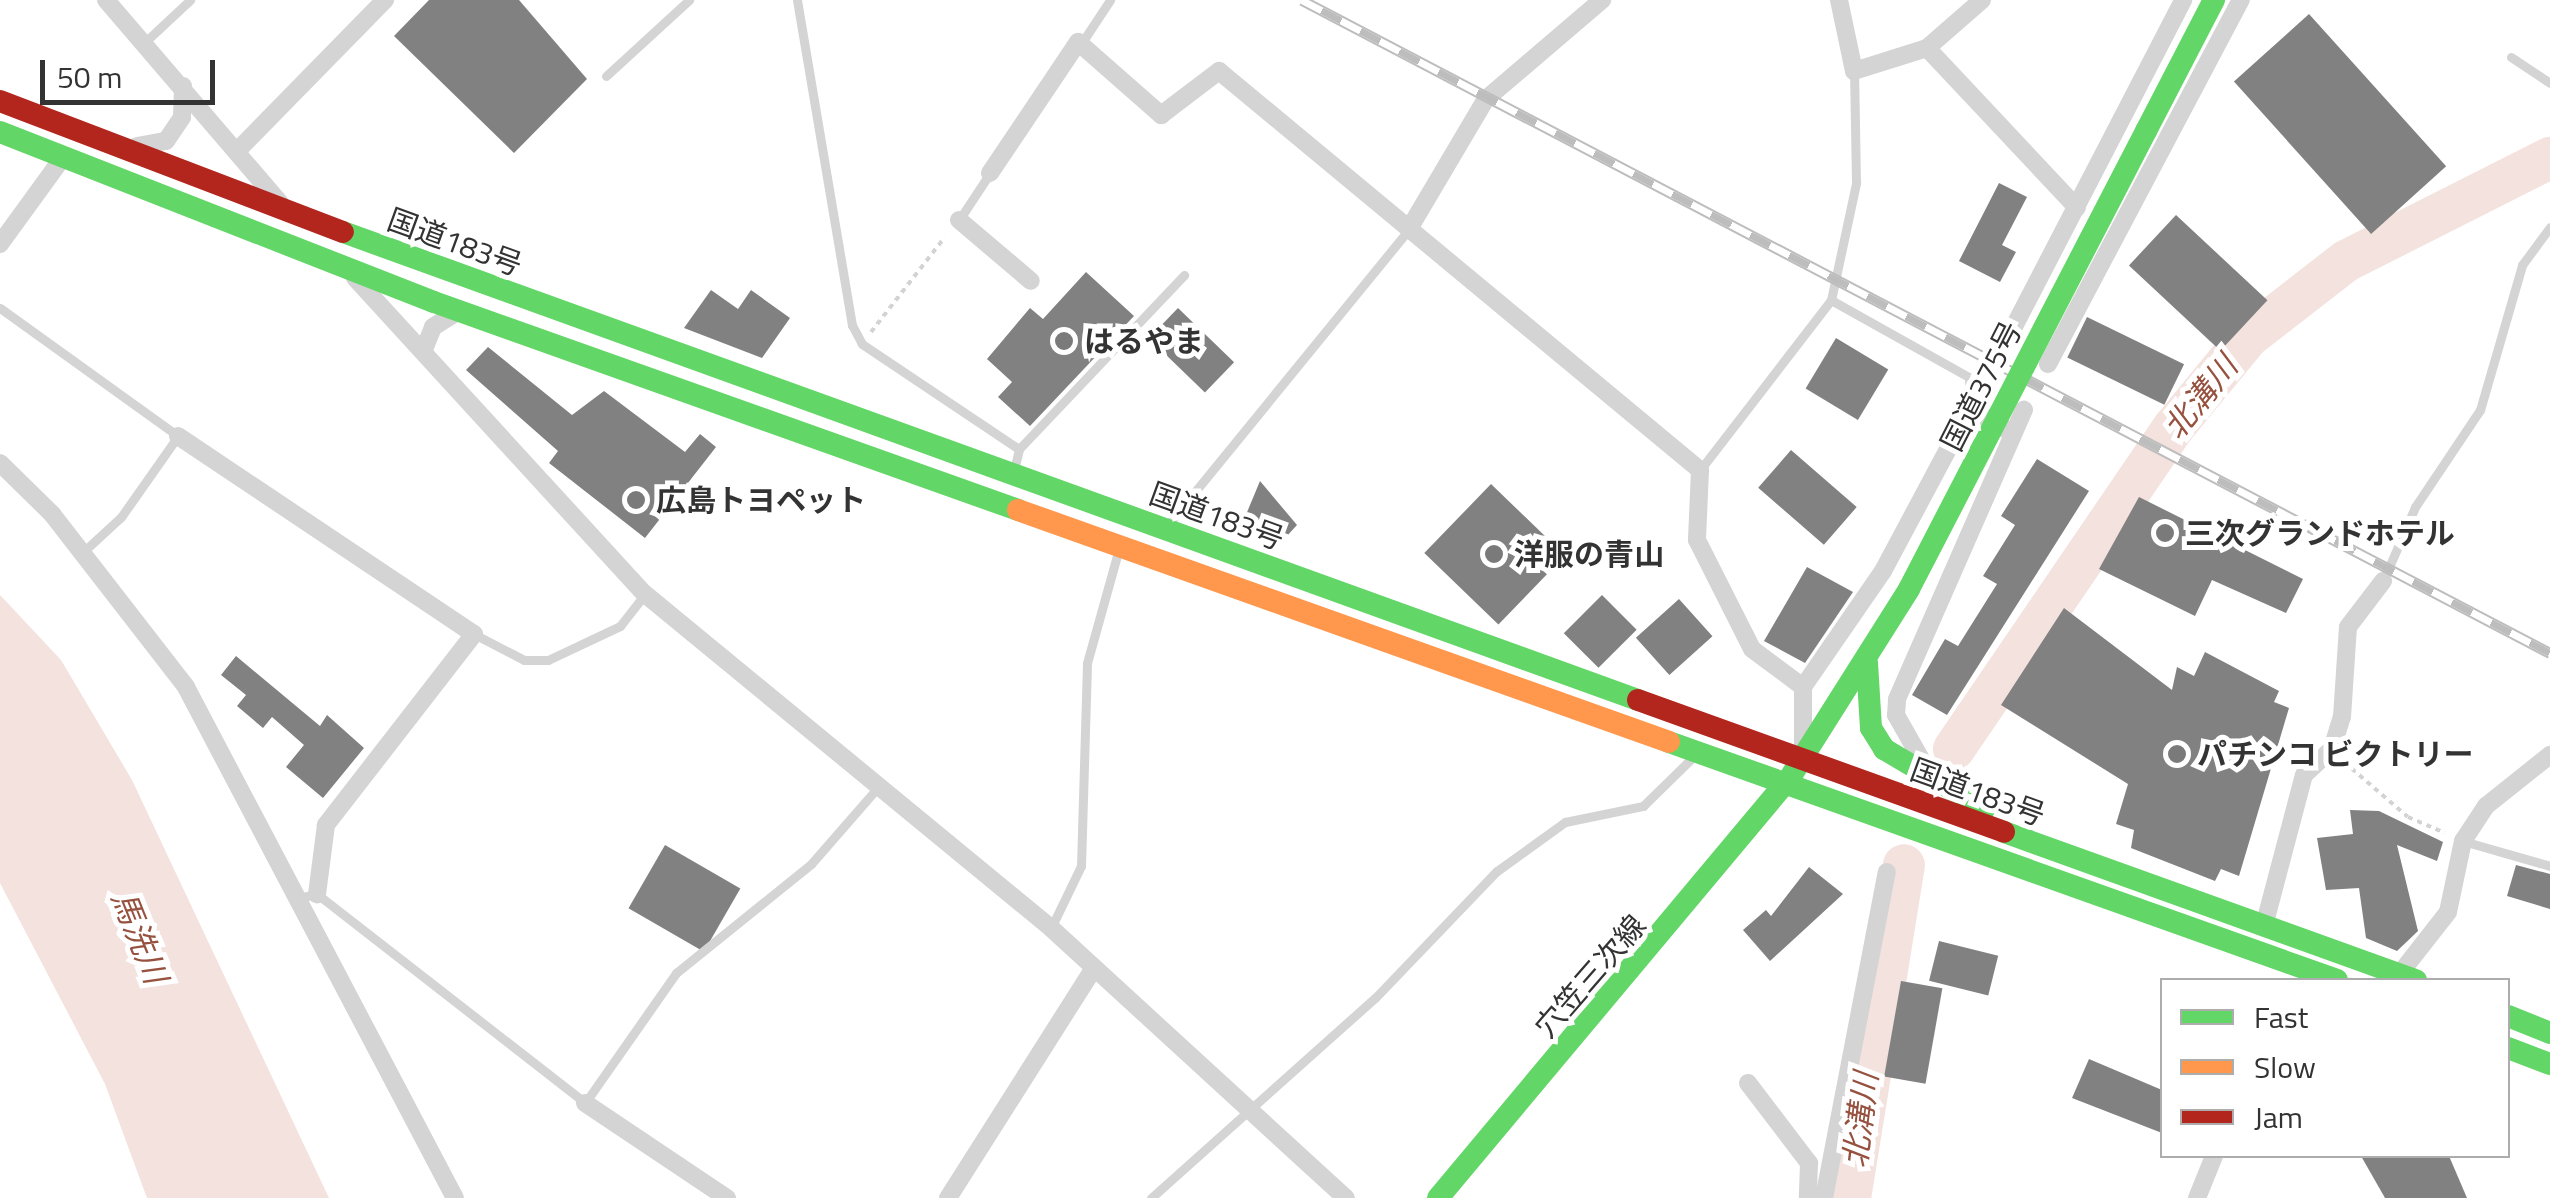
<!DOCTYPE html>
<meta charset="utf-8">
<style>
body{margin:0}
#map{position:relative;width:2550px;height:1198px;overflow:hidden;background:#fff;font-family:"Titillium Web","Noto Sans JP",sans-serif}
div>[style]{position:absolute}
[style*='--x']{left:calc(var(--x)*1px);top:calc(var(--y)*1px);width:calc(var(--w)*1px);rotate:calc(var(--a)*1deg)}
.water>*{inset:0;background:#f3e2dd}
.river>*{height:42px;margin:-21px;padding:0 21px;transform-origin:21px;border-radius:21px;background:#f3e2dd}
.building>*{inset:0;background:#818181;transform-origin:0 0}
.path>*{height:4px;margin-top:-2px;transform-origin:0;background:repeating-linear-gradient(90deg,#d3d3d3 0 5px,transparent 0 10px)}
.lane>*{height:9px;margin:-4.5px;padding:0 4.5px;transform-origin:4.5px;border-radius:4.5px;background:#d4d4d4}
.street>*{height:18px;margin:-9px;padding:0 9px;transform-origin:9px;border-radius:9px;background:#d4d4d4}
.fast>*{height:22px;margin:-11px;padding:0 11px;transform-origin:11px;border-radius:11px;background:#63d668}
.slow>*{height:22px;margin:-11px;padding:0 11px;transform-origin:11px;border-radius:11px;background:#ff974d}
.jam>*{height:22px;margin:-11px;padding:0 11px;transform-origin:11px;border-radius:11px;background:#b3261e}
.rail>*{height:11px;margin-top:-5.5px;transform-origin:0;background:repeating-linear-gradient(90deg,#fff 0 22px,#bdbdbd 0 44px);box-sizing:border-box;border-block:2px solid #bdbdbd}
.fast-bridge>*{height:22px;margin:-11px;padding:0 11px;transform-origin:11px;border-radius:11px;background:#63d668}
.dots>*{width:28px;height:28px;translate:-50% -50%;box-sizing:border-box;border:5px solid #fff;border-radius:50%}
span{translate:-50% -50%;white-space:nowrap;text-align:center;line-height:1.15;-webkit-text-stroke:10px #fff;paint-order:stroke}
.street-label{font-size:30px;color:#333}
.poi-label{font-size:30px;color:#333;font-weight:700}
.left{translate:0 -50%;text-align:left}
.water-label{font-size:32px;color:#97523f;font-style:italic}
.legend{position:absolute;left:2160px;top:978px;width:350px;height:180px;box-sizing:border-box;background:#fff;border:2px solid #adadad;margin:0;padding:12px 18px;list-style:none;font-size:30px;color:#333}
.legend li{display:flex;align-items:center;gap:20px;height:50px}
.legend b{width:50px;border:2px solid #adadad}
.scale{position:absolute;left:40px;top:60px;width:175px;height:45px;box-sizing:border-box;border:5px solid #333;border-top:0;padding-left:12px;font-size:30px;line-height:35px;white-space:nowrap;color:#333;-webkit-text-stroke:8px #fff;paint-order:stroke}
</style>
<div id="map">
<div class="water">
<i style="clip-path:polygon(0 595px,61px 660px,132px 780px,329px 1198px,147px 1198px,105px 1084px,0 883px)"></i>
</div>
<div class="river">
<i style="--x:1954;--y:749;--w:390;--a:-55.7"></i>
<i style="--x:2174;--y:427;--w:117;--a:-50.6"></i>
<i style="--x:2248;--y:337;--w:124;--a:-37.8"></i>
<i style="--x:2346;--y:261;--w:229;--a:-26.8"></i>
<i style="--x:1850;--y:1198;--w:337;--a:-80.8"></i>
</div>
<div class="building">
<i style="clip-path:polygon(429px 0,519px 0,587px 79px,514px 153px,394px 36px)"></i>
<i style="left:2309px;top:14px;width:205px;height:101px;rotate:48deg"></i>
<i style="clip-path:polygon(1999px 183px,2027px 197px,2002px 245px,2016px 252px,2000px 282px,1959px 261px)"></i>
<i style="left:2176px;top:215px;width:125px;height:69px;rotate:43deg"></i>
<i style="clip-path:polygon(1086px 272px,1134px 316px,1030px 426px,998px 397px,1012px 382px,987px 359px,1030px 308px,1043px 319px)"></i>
<i style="clip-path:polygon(711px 290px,738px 309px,751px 290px,790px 318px,762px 358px,684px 328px)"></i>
<i style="left:1178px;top:308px;width:78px;height:42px;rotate:44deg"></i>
<i style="left:2087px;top:317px;width:108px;height:45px;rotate:26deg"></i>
<i style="left:1836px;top:338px;width:61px;height:59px;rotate:31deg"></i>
<i style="clip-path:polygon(488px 347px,572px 415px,604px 391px,685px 452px,700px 434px,716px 447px,645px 538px,549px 463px,558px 451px,466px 370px)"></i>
<i style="left:1791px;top:450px;width:87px;height:50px;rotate:41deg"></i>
<i style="clip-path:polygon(2037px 459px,2089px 491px,1947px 715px,1912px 695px,1945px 639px,1958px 646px,1997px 584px,1983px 576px,2015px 525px,2001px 516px)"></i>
<i style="clip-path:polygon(1260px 481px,1297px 525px,1276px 548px,1238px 534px)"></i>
<i style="left:1491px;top:484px;width:103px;height:96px;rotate:44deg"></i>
<i style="clip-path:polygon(2139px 497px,2303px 579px,2286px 613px,2212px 580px,2195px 616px,2099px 569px)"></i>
<i style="clip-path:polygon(1807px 567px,1853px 592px,1805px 663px,1764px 641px)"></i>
<i style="left:1602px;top:595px;width:49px;height:54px;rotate:45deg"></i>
<i style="left:1679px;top:599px;width:50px;height:58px;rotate:48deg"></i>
<i style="clip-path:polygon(2064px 608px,2172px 690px,2177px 667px,2194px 676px,2205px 652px,2279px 691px,2274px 702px,2289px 708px,2239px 876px,2221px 869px,2215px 881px,2131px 848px,2134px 830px,2116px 824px,2128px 784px,2001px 705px)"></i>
<i style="clip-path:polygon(236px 656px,320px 726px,327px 715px,364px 748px,323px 798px,286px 767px,304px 745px,272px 717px,263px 728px,237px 706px,246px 695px,221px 675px)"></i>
<i style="clip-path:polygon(2350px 810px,2379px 811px,2443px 842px,2437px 861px,2397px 845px,2418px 931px,2397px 951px,2366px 938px,2359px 888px,2326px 890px,2317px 838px,2353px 834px)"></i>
<i style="left:665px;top:845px;width:87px;height:73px;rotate:30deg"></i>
<i style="clip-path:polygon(2516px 865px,2550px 874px,2550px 909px,2507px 896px)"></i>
<i style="clip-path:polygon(1809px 867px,1843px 894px,1770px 961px,1743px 930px,1766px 910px,1771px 916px)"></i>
<i style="left:1939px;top:941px;width:61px;height:41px;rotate:14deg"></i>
<i style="left:1901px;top:981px;width:42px;height:97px;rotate:10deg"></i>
<i style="clip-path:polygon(2089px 1059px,2162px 1090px,2162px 1133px,2072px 1098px)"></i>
<i style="clip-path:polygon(2361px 1156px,2449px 1156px,2467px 1198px,2385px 1198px)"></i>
</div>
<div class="path">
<i style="--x:871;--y:332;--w:120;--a:-52.1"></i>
<i style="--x:2344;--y:762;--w:84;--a:40.7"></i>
<i style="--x:2408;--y:817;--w:40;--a:23.4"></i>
</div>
<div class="lane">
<i style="--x:797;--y:0;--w:330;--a:80.4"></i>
<i style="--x:852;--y:325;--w:21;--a:62"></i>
<i style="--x:862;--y:344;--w:189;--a:33.8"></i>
<i style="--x:1019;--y:449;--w:17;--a:103"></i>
<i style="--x:145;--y:42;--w:62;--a:-43"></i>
<i style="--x:1081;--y:44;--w:53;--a:-56.6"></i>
<i style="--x:2511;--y:57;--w:47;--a:33.7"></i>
<i style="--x:606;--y:76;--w:113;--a:-42.5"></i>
<i style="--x:959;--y:220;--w:56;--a:-56.6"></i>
<i style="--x:1831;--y:300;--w:158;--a:29.2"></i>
<i style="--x:1969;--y:377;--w:31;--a:88"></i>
<i style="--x:0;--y:308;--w:219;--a:35.7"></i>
<i style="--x:178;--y:436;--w:99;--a:125.1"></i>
<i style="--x:121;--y:517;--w:52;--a:137.4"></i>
<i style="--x:1019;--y:449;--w:240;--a:-46.5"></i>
<i style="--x:1700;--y:470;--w:215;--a:-52.4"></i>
<i style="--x:1831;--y:300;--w:120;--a:-77.9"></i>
<i style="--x:1856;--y:183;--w:112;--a:-91"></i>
<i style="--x:1171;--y:521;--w:377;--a:-50.8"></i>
<i style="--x:2383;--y:581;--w:81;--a:-66.6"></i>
<i style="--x:2415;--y:507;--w:117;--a:-56.2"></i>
<i style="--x:2480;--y:410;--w:151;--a:-73.8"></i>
<i style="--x:2522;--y:265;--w:47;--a:-53.6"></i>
<i style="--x:474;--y:634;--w:56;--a:27.5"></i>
<i style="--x:524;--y:660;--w:24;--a:0"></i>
<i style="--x:548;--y:660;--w:80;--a:-25.3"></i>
<i style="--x:620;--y:626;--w:41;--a:-52"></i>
<i style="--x:2463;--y:841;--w:91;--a:16"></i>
<i style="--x:302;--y:897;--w:15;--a:-11"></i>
<i style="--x:317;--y:894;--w:340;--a:37.9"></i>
<i style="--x:585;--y:1103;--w:159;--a:-55"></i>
<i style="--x:676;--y:973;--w:174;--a:-38.9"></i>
<i style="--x:811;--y:864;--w:103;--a:-48.9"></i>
<i style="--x:1051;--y:928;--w:69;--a:-64.2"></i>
<i style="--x:1081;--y:866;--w:203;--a:-88.3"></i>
<i style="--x:1087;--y:663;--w:115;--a:-74.4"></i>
<i style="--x:1151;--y:1198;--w:300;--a:-41.8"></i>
<i style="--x:1375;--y:998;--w:176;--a:-46.2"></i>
<i style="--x:1497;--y:871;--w:84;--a:-35.8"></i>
<i style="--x:1565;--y:822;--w:80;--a:-11.6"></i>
<i style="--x:1643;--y:806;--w:66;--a:-44.4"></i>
</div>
<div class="street">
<i style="--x:106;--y:0;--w:267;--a:49.4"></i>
<i style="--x:1839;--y:0;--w:73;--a:78.1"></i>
<i style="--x:1854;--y:71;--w:77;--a:-17.5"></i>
<i style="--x:1982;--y:0;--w:73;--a:138.9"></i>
<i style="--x:1927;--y:48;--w:219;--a:46.8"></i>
<i style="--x:137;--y:146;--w:29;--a:-10"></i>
<i style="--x:166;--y:141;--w:29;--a:-56"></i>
<i style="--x:182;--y:117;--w:31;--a:-88"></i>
<i style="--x:239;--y:149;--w:209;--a:-45.6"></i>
<i style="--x:990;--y:173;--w:158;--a:-56.1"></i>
<i style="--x:1078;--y:42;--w:111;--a:41.3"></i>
<i style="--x:1161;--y:115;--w:73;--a:-37.2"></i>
<i style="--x:1219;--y:71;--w:625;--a:39.68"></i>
<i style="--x:1700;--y:470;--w:70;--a:92.5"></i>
<i style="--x:1697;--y:540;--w:122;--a:63.2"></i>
<i style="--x:1752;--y:649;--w:64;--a:36.7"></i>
<i style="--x:959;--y:220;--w:94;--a:40.3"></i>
<i style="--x:1409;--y:229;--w:151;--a:-59.4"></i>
<i style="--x:1486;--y:99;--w:153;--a:-40.5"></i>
<i style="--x:0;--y:244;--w:109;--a:-54"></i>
<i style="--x:355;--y:278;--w:429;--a:47.5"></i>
<i style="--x:645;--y:594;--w:526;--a:39.44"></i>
<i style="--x:1051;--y:928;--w:400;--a:42.5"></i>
<i style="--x:2006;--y:342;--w:385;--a:-62.6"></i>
<i style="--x:423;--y:352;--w:27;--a:-68"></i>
<i style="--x:433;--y:327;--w:31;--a:-32"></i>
<i style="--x:2048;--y:364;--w:412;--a:-62.1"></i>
<i style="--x:178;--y:436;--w:356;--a:33.8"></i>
<i style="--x:474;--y:634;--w:242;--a:127.8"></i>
<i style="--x:326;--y:825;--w:70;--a:97.4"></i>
<i style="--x:0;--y:463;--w:73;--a:44.4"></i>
<i style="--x:52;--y:514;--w:219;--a:52.2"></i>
<i style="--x:186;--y:687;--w:577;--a:62.24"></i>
<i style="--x:1803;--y:745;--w:58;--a:-90"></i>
<i style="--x:1803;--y:687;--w:141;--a:-55.4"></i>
<i style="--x:1883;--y:571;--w:185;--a:-61.9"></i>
<i style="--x:1970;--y:408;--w:49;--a:30.8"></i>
<i style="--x:1926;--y:768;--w:61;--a:-119.5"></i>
<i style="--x:1896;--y:715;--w:16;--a:-86"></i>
<i style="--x:1897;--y:699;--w:316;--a:-66.3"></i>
<i style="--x:2264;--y:926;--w:156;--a:-75.2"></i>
<i style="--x:2304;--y:775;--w:38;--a:-43"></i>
<i style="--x:2332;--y:749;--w:34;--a:-73"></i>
<i style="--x:2342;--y:717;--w:90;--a:-86.2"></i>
<i style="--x:2348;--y:627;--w:58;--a:-52.7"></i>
<i style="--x:2398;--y:976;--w:81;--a:-52"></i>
<i style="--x:2448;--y:912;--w:73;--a:-78.1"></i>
<i style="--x:2463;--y:841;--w:42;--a:-56.7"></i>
<i style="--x:2486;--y:806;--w:82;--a:-38.6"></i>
<i style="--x:1748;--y:1083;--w:101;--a:52.7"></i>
<i style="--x:1809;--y:1163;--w:35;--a:92"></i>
<i style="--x:585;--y:1103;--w:171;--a:33.8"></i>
<i style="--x:948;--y:1198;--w:272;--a:-57.6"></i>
<i style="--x:1824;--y:1198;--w:332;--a:-79.1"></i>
<i style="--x:2197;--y:1198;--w:45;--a:-68"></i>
</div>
<div class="fast">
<i style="--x:2146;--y:131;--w:148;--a:-62.6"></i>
<i style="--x:0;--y:132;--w:466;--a:21.4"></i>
<i style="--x:434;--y:302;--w:620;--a:19.6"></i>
<i style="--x:343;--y:232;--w:1377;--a:19.87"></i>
<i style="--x:1867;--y:663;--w:65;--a:86.5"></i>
<i style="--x:1871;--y:728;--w:25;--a:58"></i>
<i style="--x:1884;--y:749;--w:117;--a:30.7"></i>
<i style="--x:1669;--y:742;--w:709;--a:19.61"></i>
<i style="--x:1791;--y:776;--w:221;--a:-57.7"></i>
<i style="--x:2004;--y:832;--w:438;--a:19.8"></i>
<i style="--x:2508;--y:1016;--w:45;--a:22"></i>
<i style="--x:2508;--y:1048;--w:45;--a:20.9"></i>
<i style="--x:1438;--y:1198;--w:535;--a:-50.08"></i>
</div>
<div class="slow">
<i style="--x:1018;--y:510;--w:691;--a:19.61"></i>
</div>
<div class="jam">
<i style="--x:0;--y:101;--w:367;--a:20.9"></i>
<i style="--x:1638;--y:700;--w:389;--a:19.8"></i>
</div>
<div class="rail">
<i style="--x:1302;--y:0;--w:1409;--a:27.62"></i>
</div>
<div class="fast-bridge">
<i style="--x:1909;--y:589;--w:516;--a:-62.64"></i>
</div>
<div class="dots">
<i style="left:1064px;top:341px;background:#7a7a7a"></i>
<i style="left:636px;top:500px;background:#7a7a7a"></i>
<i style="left:2165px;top:533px;background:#7a7a7a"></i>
<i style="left:1494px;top:554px;background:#7a7a7a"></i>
<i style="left:2177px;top:754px;background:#7a7a7a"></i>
</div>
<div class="street-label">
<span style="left:455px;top:242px;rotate:20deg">国道183号</span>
<span style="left:1981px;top:386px;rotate:-63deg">国道375号</span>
<span style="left:1217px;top:516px;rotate:20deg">国道183号</span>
<span style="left:1978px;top:792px;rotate:20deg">国道183号</span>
<span style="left:1590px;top:976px;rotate:-49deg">穴笠三次線</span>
</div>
<div class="poi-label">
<span class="left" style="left:1084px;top:341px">はるやま</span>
<span class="left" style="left:656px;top:500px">広島トヨペット</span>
<span class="left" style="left:2185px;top:533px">三次グランドホテル</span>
<span class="left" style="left:1514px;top:554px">洋服の青山</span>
<span class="left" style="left:2197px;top:754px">パチンコ ビクトリー</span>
</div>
<div class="water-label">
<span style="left:2200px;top:397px;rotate:-51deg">北溝川</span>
<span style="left:140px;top:937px;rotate:68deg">馬洗川</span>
<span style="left:1860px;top:1120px;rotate:-83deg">北溝川</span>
</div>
<ul class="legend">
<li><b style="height:12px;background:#63d668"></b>Fast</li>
<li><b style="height:12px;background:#ff974d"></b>Slow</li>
<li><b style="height:12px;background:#b3261e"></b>Jam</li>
</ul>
<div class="scale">50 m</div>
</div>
